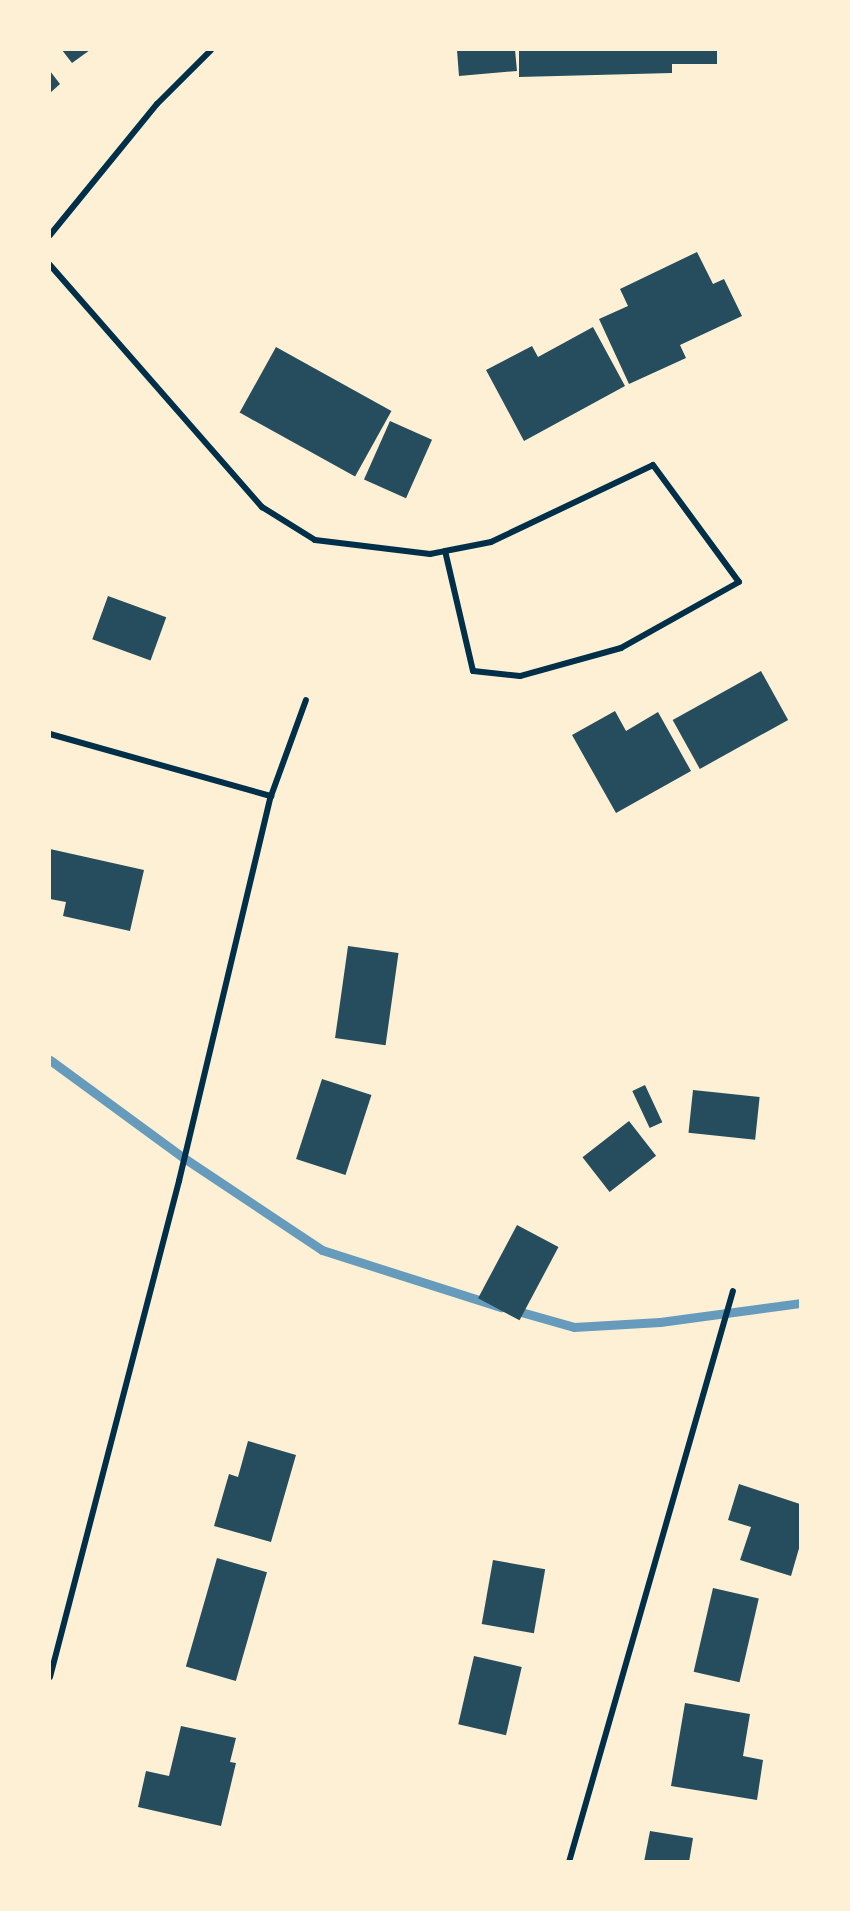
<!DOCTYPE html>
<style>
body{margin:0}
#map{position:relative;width:850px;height:1911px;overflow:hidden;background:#fdf0d5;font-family:Roboto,sans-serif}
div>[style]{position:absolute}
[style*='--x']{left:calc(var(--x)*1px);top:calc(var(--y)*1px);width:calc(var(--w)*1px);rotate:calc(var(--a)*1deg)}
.stream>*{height:9px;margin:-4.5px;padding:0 4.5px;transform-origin:4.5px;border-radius:4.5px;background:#669bbc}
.building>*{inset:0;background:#264d5e;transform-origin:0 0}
.minor>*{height:6px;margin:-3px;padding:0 3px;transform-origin:3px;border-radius:3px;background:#003049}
span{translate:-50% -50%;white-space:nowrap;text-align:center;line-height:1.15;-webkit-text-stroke:4.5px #fdf0d5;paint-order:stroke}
.frame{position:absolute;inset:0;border:51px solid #fdf0d5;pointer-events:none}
</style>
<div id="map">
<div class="stream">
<i style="--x:50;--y:1060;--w:166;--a:36.2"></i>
<i style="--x:184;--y:1158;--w:166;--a:33.7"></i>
<i style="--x:322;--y:1250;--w:188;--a:17.7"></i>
<i style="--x:514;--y:1310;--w:62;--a:15.8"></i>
<i style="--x:574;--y:1327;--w:86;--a:-3.3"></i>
<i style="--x:660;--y:1322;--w:141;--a:-7.7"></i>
</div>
<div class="building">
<i style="clip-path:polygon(62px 50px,90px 50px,72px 63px)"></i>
<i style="clip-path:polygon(457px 50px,515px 50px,517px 71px,459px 76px)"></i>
<i style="clip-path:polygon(519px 50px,717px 50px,717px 64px,672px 64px,672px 73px,519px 77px)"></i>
<i style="clip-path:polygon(50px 71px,60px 84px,50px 93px)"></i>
<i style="clip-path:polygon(697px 252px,713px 284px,724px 279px,742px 316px,680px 345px,686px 358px,629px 384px,599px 319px,628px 306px,620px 289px)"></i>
<i style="clip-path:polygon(593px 327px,625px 386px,524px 441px,486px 370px,532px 346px,538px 357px)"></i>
<i style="left:276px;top:347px;width:132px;height:75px;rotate:29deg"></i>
<i style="left:390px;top:421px;width:46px;height:64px;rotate:24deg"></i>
<i style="left:108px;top:596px;width:62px;height:46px;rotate:20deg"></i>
<i style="left:761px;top:671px;width:56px;height:101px;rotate:61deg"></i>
<i style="clip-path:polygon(615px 711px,626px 731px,658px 712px,691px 771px,616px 813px,572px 735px)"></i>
<i style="clip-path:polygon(50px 849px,144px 870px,130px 931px,63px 916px,66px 902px,50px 899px)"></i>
<i style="left:348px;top:946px;width:51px;height:93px;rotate:8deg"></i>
<i style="left:322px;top:1079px;width:52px;height:84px;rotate:18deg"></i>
<i style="left:645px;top:1085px;width:41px;height:14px;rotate:65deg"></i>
<i style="left:693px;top:1090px;width:67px;height:43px;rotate:6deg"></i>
<i style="left:629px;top:1121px;width:44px;height:59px;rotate:52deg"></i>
<i style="left:517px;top:1225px;width:47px;height:83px;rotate:28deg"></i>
<i style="clip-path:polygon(248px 1441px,296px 1455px,271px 1542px,214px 1526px,229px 1474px,238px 1477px)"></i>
<i style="clip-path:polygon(739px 1484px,800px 1504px,800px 1545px,791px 1576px,740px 1560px,751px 1527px,728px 1520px)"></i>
<i style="left:217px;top:1558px;width:52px;height:113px;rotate:16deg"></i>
<i style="left:493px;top:1560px;width:53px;height:65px;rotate:10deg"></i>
<i style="left:713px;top:1588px;width:47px;height:86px;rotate:13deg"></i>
<i style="left:474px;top:1656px;width:49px;height:70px;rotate:13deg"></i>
<i style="clip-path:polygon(685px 1703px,750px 1714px,743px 1756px,763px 1760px,757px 1800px,671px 1786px)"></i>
<i style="clip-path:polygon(181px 1726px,236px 1738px,230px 1762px,236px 1763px,221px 1826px,138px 1807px,146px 1771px,169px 1776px)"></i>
<i style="clip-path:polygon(650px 1831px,693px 1838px,689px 1862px,644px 1862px)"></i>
</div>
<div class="minor">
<i style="--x:50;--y:235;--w:169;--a:-50.8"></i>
<i style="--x:157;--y:104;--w:76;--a:-45"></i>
<i style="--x:50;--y:265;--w:322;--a:48.8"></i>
<i style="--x:262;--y:507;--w:62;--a:31.9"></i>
<i style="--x:315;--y:540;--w:116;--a:6.9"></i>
<i style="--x:430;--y:554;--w:15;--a:-11"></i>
<i style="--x:653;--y:465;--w:145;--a:53.7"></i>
<i style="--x:739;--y:582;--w:135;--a:150.8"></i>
<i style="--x:621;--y:648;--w:105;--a:164.5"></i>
<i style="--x:520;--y:676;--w:47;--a:-173.9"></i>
<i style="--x:473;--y:671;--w:123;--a:-103.1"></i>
<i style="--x:445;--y:551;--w:47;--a:-11.1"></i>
<i style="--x:491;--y:542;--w:179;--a:-25.4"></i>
<i style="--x:50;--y:734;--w:230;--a:15.7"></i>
<i style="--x:50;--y:1677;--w:513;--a:-75.42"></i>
<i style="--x:179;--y:1181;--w:396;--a:-76.6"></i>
<i style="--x:271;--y:796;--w:102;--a:-70"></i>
<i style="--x:569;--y:1862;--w:594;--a:-73.98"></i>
</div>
<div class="frame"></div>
</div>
